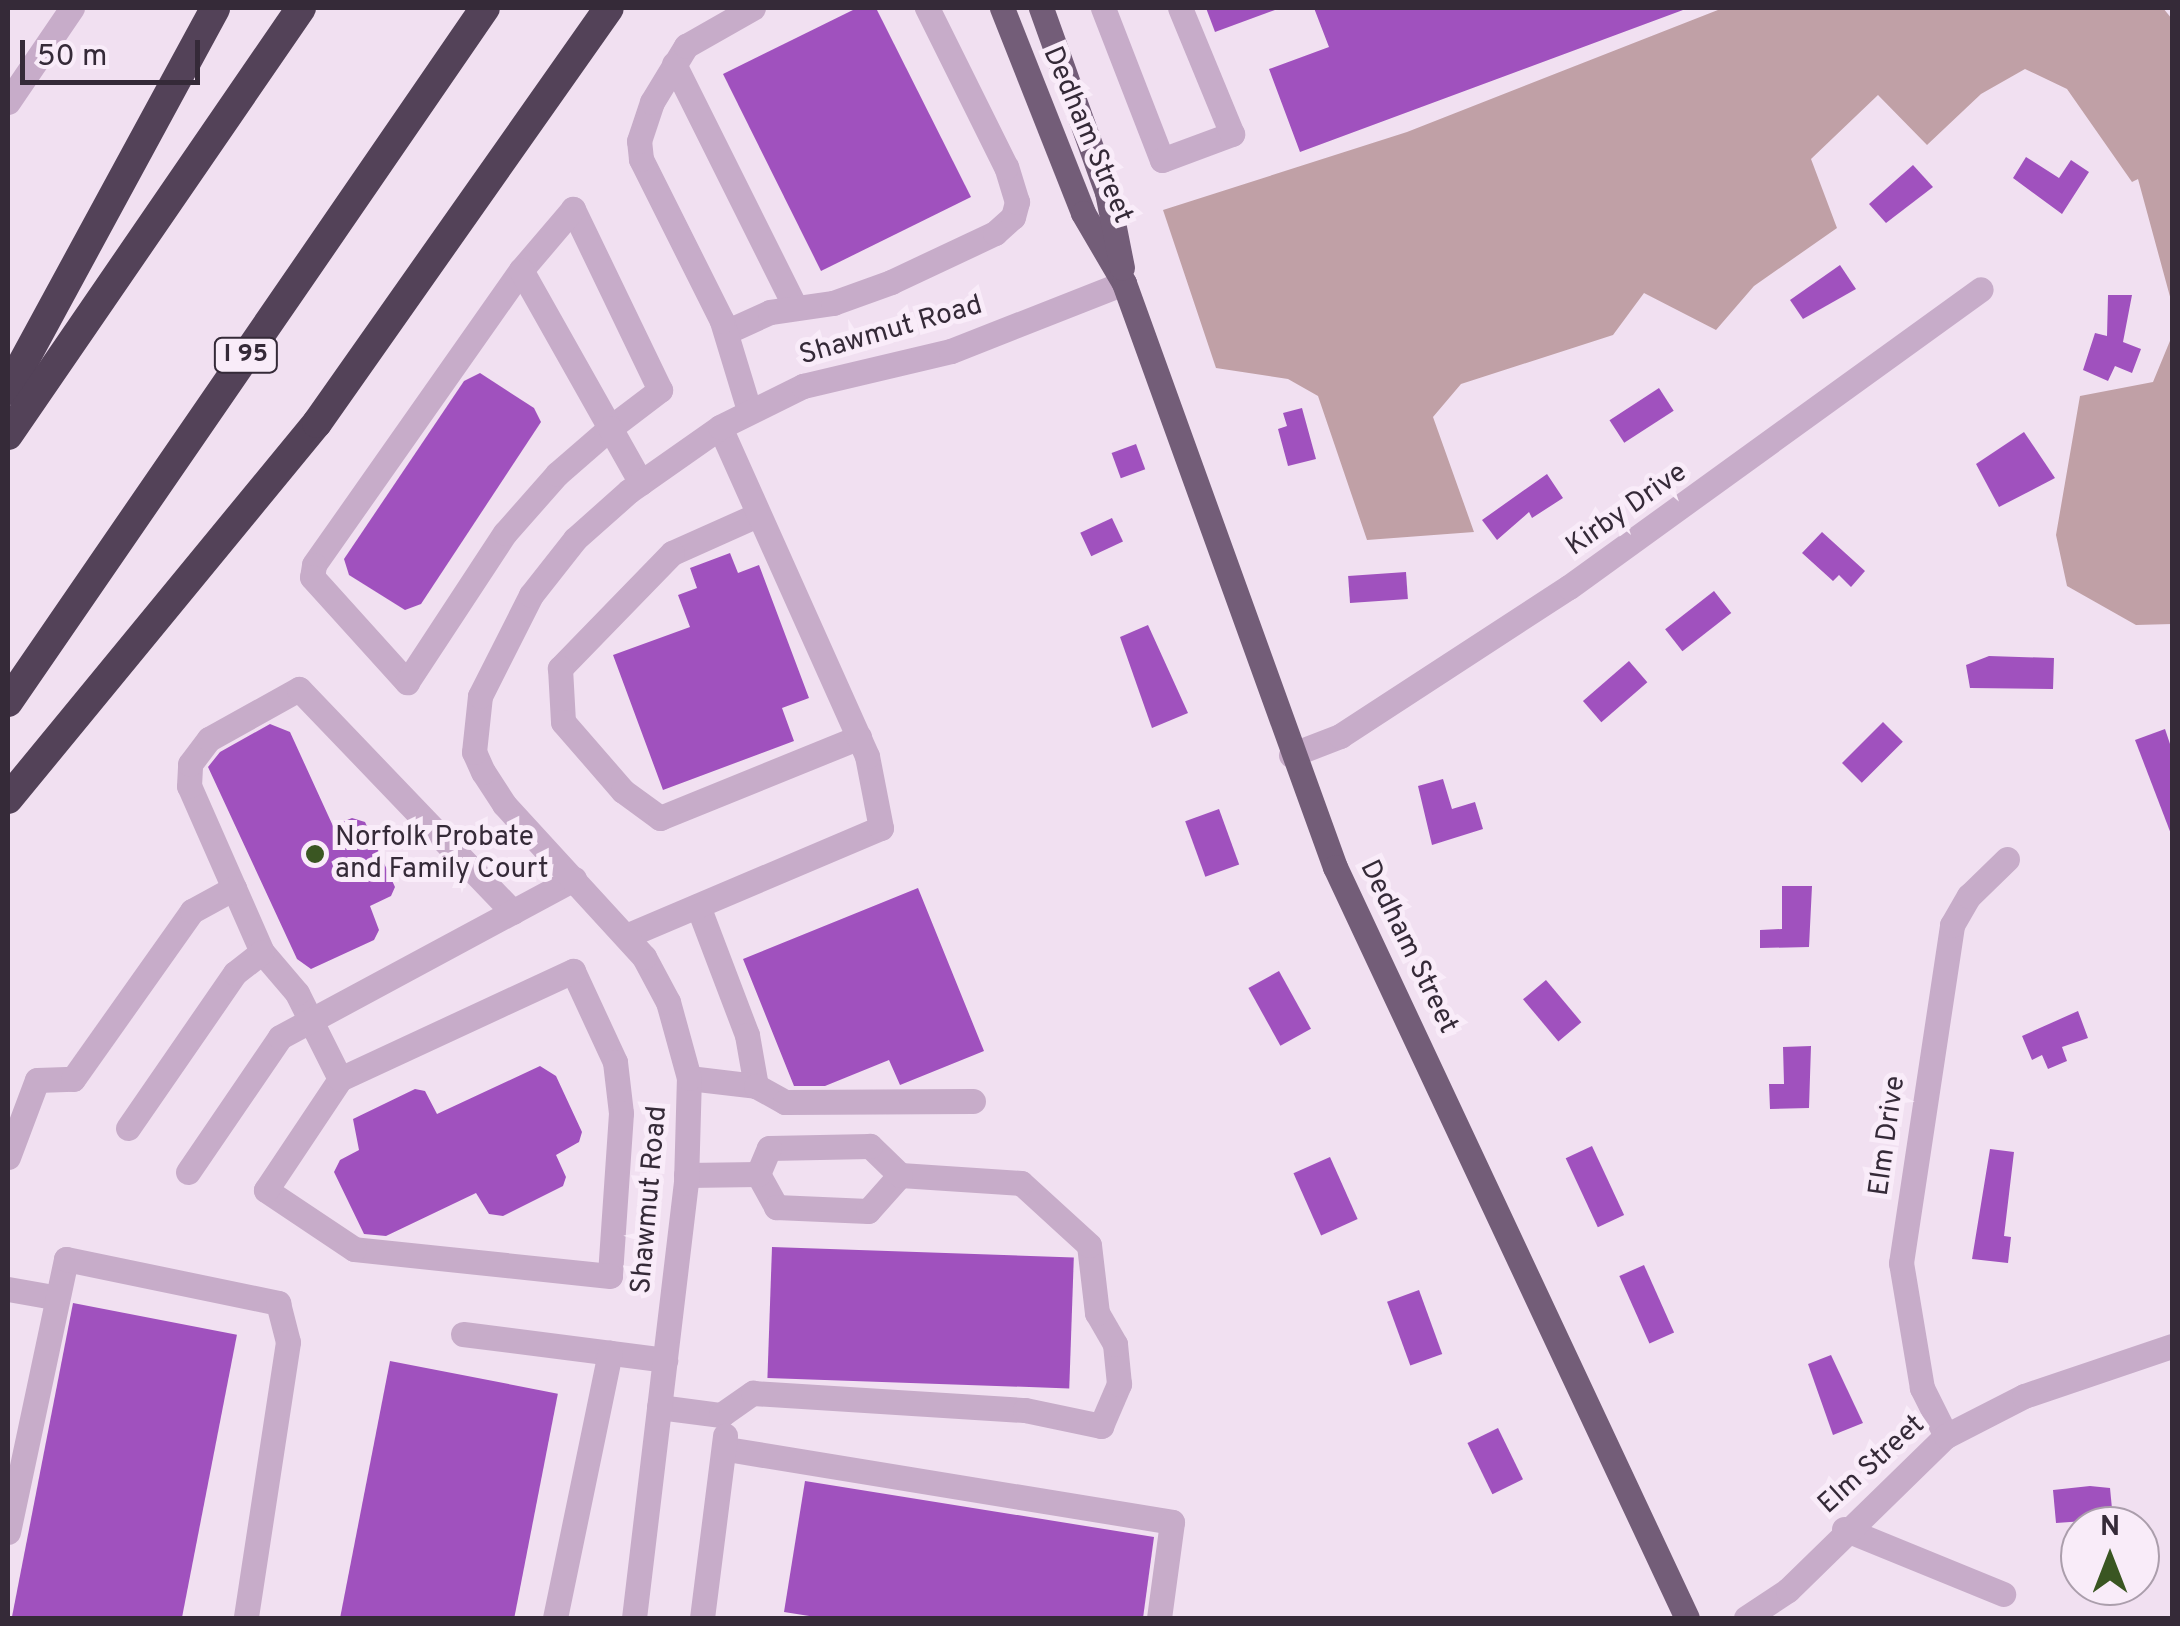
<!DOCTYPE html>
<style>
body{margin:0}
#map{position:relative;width:2180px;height:1626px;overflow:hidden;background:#f1e0f1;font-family:Overpass,sans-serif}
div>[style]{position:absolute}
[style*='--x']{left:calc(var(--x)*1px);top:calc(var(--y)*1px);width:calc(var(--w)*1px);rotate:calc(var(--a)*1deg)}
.green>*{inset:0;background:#c0a0a6}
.building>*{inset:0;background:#a051be;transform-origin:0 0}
.minor>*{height:25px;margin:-12.5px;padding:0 12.5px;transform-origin:12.5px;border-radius:12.5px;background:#c7acc9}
.major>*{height:25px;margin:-12.5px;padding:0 12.5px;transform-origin:12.5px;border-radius:12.5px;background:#735d78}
.highway>*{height:30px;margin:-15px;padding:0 15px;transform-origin:15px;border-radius:15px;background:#534258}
.dots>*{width:28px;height:28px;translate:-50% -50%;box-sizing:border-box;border:5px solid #f9ecf9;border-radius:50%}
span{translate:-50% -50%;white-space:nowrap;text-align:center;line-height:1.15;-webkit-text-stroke:10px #f9ecf9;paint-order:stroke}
.shield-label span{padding:2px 8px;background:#f9ecf9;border:2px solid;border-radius:8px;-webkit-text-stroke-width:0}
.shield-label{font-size:25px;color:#352a38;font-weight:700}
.street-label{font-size:28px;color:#352a38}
.poi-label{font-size:28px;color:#352a38}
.left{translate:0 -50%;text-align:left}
.frame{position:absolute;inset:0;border:10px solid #352a38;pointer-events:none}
.north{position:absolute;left:2060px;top:1506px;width:100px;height:100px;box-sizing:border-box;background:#f9ecf9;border:2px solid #ab9eac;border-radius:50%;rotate:0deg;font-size:28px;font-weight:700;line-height:40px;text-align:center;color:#352a38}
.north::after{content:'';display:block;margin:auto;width:35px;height:45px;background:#3a5622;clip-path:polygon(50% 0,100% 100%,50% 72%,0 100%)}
.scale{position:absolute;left:20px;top:40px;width:180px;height:45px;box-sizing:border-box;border:5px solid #352a38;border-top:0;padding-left:12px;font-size:30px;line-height:35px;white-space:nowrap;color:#352a38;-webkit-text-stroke:8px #f9ecf9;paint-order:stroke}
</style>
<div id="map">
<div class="green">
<i style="clip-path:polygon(1723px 8px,2163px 8px,2172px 19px,2172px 304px,2138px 179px,2132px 182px,2067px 89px,2025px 69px,1981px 94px,1927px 145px,1878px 95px,1811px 159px,1837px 228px,1754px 286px,1716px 330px,1644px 293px,1613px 335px,1461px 384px,1433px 417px,1474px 532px,1367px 540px,1318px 396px,1288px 379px,1216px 368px,1163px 210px,1407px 132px)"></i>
<i style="clip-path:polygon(2172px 336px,2172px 624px,2136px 625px,2067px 586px,2056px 535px,2080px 396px,2153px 382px)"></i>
</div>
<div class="building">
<i style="clip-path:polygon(857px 8px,876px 8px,971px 197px,821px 271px,723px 74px)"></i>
<i style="clip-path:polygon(1206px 8px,1274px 8px,1275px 10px,1215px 32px)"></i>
<i style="clip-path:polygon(1314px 8px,1682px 8px,1683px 10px,1300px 152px,1269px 69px,1329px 47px)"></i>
<i style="clip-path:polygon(2026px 157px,2059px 178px,2071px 160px,2089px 172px,2062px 214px,2013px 178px)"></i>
<i style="clip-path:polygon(1913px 165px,1933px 187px,1886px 223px,1869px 204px)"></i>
<i style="clip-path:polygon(1840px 265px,1856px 289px,1803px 319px,1790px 300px)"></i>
<i style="clip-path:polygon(2108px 295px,2132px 295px,2123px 342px,2141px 349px,2132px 373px,2115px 366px,2108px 381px,2083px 370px,2095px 333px,2107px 336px)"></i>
<i style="clip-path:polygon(480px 373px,534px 408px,541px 422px,421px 604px,405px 610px,349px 575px,344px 559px,464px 381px)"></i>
<i style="left:1659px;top:388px;width:27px;height:59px;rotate:57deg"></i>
<i style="clip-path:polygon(1302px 408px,1316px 459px,1288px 466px,1278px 429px,1287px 426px,1283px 413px)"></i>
<i style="clip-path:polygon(2024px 432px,2055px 478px,1999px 507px,1976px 464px)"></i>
<i style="left:1136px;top:444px;width:27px;height:26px;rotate:70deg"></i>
<i style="clip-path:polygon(1547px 474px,1563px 498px,1532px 518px,1529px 512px,1497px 540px,1482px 520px)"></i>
<i style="left:1112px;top:518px;width:26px;height:35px;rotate:65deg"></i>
<i style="clip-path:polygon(1822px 532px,1865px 571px,1851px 587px,1839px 575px,1833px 581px,1802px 553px)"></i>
<i style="clip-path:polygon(730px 553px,738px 573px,759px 565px,809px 698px,782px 708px,794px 741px,663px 790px,613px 655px,690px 627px,678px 595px,697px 588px,690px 568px)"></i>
<i style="left:1406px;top:572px;width:27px;height:58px;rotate:86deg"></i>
<i style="left:1714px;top:591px;width:28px;height:62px;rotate:52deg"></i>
<i style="clip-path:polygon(1148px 625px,1188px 713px,1152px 728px,1120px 637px)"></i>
<i style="clip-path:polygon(1989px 656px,2054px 658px,2053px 689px,1970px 688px,1966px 665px)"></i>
<i style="left:1629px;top:661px;width:28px;height:61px;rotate:49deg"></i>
<i style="left:1883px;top:722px;width:28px;height:58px;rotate:45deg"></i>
<i style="clip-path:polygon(270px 724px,290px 732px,333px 826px,352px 818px,365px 822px,395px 887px,391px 896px,370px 906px,379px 930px,374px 940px,311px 969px,297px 959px,208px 767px,220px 752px)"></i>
<i style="clip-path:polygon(2165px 729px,2172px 750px,2171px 834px,2135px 740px)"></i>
<i style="clip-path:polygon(1443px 779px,1452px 809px,1475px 802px,1483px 829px,1432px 845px,1418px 786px)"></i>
<i style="left:1219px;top:809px;width:59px;height:36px;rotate:70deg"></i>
<i style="clip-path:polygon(1782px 886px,1812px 886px,1809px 947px,1760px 948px,1760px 930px,1782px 929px)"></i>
<i style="clip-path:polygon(918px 888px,984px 1051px,900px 1085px,889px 1060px,825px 1086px,794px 1086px,743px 959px)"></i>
<i style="left:1279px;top:971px;width:66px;height:35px;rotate:61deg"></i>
<i style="left:1546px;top:980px;width:55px;height:30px;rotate:50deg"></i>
<i style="clip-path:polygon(2078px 1011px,2088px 1038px,2062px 1047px,2067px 1061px,2048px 1069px,2042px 1055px,2032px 1060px,2022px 1036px)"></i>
<i style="clip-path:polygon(1811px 1046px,1809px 1108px,1770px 1109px,1769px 1084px,1784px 1084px,1783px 1047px)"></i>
<i style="clip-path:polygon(540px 1066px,556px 1076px,582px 1132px,579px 1142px,556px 1155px,566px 1177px,563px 1186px,503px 1216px,489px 1214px,476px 1193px,386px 1236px,364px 1234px,334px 1172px,340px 1160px,359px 1150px,353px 1119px,415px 1089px,425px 1091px,437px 1114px)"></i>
<i style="left:1592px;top:1146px;width:76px;height:29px;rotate:65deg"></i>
<i style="clip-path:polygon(1990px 1149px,2014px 1152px,2004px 1236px,2011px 1237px,2008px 1263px,1972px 1259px)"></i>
<i style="left:1330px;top:1157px;width:68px;height:40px;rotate:66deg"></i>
<i style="left:772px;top:1247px;width:302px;height:131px;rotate:2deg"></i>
<i style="left:1644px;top:1265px;width:74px;height:27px;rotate:66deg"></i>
<i style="left:1419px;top:1290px;width:68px;height:34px;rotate:70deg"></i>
<i style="left:73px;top:1303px;width:167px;height:321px;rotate:11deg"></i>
<i style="clip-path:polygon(1831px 1355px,1863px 1423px,1833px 1435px,1808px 1364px)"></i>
<i style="left:390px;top:1361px;width:171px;height:262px;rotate:11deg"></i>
<i style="left:1498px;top:1428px;width:57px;height:34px;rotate:64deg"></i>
<i style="clip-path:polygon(805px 1481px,1154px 1537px,1143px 1618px,822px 1618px,784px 1612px)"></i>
<i style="clip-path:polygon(2090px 1486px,2110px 1488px,2113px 1519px,2056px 1523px,2053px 1490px)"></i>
</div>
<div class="minor">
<i style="--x:1103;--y:8;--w:163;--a:68.8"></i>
<i style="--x:1162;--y:160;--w:75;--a:-20.4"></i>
<i style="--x:1232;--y:134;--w:136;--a:-112.4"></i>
<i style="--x:674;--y:64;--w:271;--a:63.5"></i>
<i style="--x:8;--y:102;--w:114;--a:-55.8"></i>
<i style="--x:521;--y:270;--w:360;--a:125.1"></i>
<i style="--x:314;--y:565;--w:12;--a:99"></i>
<i style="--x:312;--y:577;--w:142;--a:47.9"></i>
<i style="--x:407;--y:682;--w:178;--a:-56.7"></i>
<i style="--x:505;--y:533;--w:79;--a:-48.6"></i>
<i style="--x:557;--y:474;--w:70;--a:-41"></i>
<i style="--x:610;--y:428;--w:63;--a:-37.2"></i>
<i style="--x:660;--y:390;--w:201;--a:-115.7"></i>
<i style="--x:573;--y:209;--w:80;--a:130.4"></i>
<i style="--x:521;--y:270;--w:181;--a:60.6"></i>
<i style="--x:610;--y:428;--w:63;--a:60.6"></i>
<i style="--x:726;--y:332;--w:48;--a:-24.4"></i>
<i style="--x:770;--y:312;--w:64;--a:-8.1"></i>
<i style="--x:833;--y:303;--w:62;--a:-19.9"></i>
<i style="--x:891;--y:282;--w:115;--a:-25.2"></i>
<i style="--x:995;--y:233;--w:24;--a:-42"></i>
<i style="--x:1013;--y:217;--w:16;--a:-75"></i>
<i style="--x:1017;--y:202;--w:37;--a:-107"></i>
<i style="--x:1006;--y:167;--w:178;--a:-116.4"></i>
<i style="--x:749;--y:410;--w:93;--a:-106.9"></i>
<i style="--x:722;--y:321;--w:181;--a:-116.6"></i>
<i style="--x:641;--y:159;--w:18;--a:-96"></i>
<i style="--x:639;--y:141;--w:41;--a:-71.6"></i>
<i style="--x:652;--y:102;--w:66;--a:-58.7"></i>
<i style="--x:686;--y:46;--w:77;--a:-29.6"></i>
<i style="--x:757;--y:515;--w:93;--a:155.9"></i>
<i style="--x:672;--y:553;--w:161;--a:134.2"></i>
<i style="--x:560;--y:668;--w:54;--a:86.8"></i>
<i style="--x:563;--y:722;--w:91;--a:49"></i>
<i style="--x:623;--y:791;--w:46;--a:36.1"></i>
<i style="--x:660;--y:818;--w:215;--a:-22.1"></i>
<i style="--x:1291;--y:755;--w:53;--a:-21.2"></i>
<i style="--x:1340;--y:736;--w:273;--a:-33.1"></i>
<i style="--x:1569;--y:587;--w:508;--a:-35.88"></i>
<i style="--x:698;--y:906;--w:138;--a:69.2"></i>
<i style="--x:747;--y:1035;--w:52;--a:80"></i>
<i style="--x:626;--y:936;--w:277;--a:-23"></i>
<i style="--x:881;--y:828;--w:73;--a:-101"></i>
<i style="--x:867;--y:756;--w:360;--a:-114.1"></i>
<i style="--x:573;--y:971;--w:100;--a:65.2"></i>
<i style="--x:615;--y:1062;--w:51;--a:83.3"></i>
<i style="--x:621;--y:1113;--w:163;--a:93.9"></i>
<i style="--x:610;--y:1276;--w:257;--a:-174"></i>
<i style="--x:354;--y:1249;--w:106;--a:-146.2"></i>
<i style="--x:266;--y:1190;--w:133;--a:-56.3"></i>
<i style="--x:340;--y:1079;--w:257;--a:-24.9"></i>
<i style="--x:689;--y:1078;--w:67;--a:6.8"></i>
<i style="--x:756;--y:1086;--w:33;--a:29"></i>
<i style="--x:785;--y:1102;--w:188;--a:-0.3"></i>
<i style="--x:340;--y:1079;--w:96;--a:-116.6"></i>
<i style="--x:297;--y:993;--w:54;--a:-130.5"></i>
<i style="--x:262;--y:952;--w:181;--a:-113.7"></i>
<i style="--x:189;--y:786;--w:22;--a:-87"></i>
<i style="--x:190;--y:764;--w:31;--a:-53"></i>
<i style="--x:209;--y:739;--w:103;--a:-29.1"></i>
<i style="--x:299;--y:689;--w:309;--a:46.2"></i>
<i style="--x:128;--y:1128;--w:188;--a:-55.4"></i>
<i style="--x:235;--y:973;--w:34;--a:-38"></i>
<i style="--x:8;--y:1157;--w:82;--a:-69.4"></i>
<i style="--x:37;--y:1080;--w:36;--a:-2"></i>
<i style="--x:73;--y:1079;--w:206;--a:-54.7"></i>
<i style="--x:192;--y:911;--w:48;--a:-28.7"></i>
<i style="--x:188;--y:1172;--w:163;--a:-55.7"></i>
<i style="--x:280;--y:1037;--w:334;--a:-28.3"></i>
<i style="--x:758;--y:1174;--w:38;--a:61"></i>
<i style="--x:776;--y:1207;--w:92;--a:2.5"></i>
<i style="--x:868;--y:1211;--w:48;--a:-48.4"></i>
<i style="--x:8;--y:1289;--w:46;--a:10.1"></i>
<i style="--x:463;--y:1334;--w:204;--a:7.3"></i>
<i style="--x:659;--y:1407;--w:63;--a:7.4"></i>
<i style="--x:721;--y:1415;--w:39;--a:-35"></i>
<i style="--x:753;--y:1393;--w:273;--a:3.6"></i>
<i style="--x:1025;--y:1410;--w:78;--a:11.9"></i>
<i style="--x:1101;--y:1426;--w:46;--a:-66.8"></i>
<i style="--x:1119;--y:1384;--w:40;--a:-95.7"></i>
<i style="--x:1115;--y:1344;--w:36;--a:-120"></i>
<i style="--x:1097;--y:1313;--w:68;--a:-96.7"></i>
<i style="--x:1089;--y:1245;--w:92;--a:-137.6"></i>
<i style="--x:1021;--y:1183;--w:121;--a:-176.2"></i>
<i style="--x:900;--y:1175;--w:42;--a:-136"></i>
<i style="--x:870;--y:1146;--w:101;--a:178.9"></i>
<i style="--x:769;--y:1148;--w:28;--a:113"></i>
<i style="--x:758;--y:1174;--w:72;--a:179.2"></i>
<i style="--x:1946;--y:1436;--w:54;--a:-116.6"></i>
<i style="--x:1922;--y:1388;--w:127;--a:-99.5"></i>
<i style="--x:1901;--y:1263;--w:342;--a:-81.4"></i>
<i style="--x:1952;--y:925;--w:34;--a:-60"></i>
<i style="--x:1969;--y:896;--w:53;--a:-44.2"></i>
<i style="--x:727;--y:1449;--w:451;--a:9.3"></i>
<i style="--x:1172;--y:1522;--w:97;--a:97.7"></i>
<i style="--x:1844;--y:1529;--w:172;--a:22.2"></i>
<i style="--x:8;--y:1532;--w:279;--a:-78"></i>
<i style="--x:66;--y:1259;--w:217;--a:11.7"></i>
<i style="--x:278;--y:1303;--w:40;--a:75.6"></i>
<i style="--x:288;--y:1342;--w:279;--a:98.7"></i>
<i style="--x:555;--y:1618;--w:271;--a:-78.3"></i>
<i style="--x:634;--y:1618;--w:438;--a:-83.2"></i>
<i style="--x:686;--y:1183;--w:105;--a:-88.4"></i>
<i style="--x:689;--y:1078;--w:79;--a:-105.4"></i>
<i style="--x:668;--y:1002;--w:51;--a:-118.1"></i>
<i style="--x:644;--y:957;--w:207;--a:-132.5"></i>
<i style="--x:504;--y:804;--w:38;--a:-123"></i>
<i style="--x:483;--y:772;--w:22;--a:-114"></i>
<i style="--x:474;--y:752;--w:56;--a:-83.9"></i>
<i style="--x:480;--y:696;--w:113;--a:-63.2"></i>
<i style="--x:531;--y:595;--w:71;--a:-51.8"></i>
<i style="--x:575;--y:539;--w:72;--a:-41.6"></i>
<i style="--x:629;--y:491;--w:111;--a:-35.1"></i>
<i style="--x:720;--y:427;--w:93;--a:-26.3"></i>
<i style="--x:803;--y:386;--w:152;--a:-13.3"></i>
<i style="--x:951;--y:351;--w:186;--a:-21.5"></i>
<i style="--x:702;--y:1618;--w:184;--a:-82.8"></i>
<i style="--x:1746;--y:1618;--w:50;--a:-33.7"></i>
<i style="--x:1788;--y:1590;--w:221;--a:-44.3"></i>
<i style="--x:1946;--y:1436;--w:88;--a:-27.1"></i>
<i style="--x:2024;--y:1396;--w:156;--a:-18.7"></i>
</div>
<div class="major">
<i style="--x:1002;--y:8;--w:220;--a:68.4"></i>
<i style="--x:1083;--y:213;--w:81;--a:59.6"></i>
<i style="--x:1124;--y:283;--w:621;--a:70.14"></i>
<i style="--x:1335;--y:867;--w:829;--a:64.89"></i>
<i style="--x:1041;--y:8;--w:195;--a:70.3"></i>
<i style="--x:1107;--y:192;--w:77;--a:78.8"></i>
</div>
<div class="highway">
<i style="--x:8;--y:390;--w:434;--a:-61.5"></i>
<i style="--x:8;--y:435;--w:518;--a:-55.54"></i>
<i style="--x:8;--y:702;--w:842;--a:-55.5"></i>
<i style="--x:8;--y:799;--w:487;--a:-50.6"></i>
<i style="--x:317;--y:423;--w:507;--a:-54.87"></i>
</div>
<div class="dots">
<i style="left:315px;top:854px;background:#3a5622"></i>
</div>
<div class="shield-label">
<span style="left:246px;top:355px">I 95</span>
</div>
<div class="street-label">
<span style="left:1087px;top:135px;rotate:67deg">Dedham Street</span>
<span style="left:891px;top:331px;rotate:-16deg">Shawmut Road</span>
<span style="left:1627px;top:510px;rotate:-35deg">Kirby Drive</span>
<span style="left:1408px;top:947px;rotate:64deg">Dedham Street</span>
<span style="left:1888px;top:1136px;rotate:-82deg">Elm Drive</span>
<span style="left:650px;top:1200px;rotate:-85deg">Shawmut Road</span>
<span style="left:1872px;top:1465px;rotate:-42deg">Elm Street</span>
</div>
<div class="poi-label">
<span class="left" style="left:335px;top:854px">Norfolk Probate<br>and Family Court</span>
</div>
<div class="frame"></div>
<div class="north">N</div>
<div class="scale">50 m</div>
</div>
